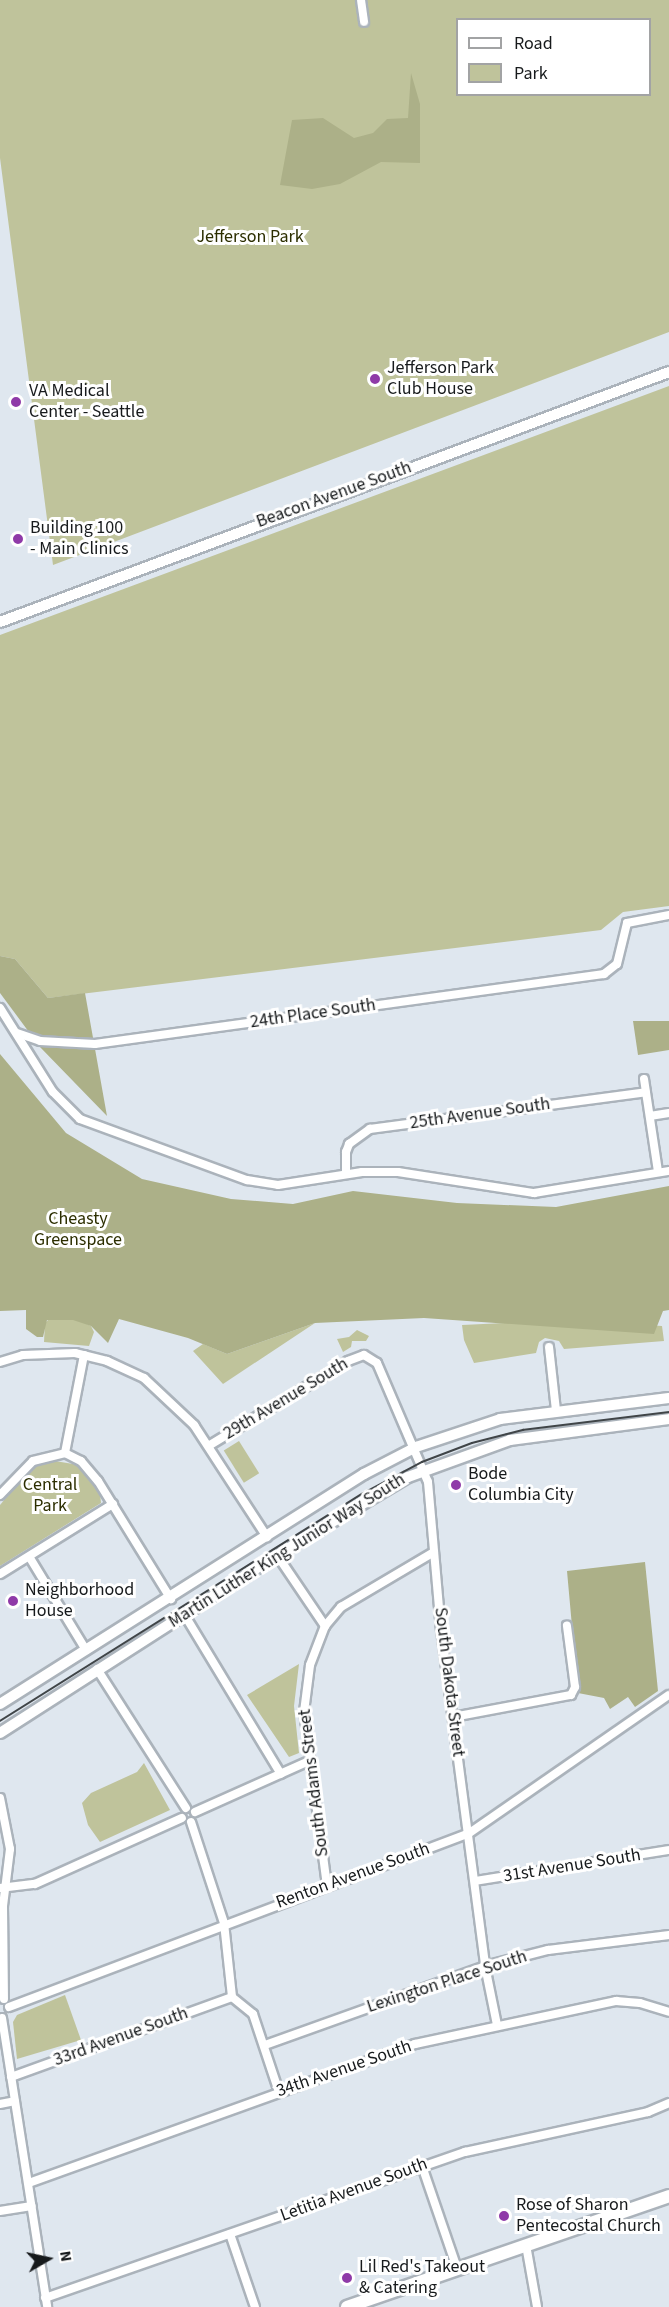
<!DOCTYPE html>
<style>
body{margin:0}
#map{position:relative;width:669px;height:2307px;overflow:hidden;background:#dfe7ef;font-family:"Source Sans 3",sans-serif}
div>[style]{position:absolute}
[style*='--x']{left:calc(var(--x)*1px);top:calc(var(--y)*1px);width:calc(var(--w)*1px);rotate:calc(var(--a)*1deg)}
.green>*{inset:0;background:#bfc39b;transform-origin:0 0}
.forest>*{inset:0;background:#acb088}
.roads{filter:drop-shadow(2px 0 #abb3bb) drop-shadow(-2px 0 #abb3bb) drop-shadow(0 2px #abb3bb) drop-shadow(0 -2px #abb3bb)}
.minor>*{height:8px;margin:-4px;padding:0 4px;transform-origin:4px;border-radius:4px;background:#fff}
.secondary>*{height:10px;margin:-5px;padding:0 5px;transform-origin:5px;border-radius:5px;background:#fff}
.primary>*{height:12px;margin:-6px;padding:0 6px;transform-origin:6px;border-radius:6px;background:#fff}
.tram>*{height:1.5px;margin:-0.75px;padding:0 0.75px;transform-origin:0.75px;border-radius:0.75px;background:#404548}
.dots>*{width:16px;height:16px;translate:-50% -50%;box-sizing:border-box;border:3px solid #fff;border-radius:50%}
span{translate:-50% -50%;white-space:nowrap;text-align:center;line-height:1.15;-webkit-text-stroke:6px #fff;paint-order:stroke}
.park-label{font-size:18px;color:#2c2e00}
.poi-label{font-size:18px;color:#171a1c}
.left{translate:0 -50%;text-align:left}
.street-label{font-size:18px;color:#171a1c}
.legend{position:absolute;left:456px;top:18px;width:195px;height:78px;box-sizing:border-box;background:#fff;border:2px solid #a2a3a4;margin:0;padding:8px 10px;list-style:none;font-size:18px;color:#171a1c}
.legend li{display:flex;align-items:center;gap:12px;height:30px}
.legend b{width:30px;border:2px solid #a2a3a4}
.north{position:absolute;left:18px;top:2229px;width:60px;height:60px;-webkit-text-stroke:4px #fff;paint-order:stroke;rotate:81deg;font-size:16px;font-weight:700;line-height:24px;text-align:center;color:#171a1c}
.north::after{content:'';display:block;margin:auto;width:21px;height:27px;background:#171a1c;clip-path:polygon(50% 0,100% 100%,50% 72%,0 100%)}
</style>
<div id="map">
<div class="green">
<i style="clip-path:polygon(evenodd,0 0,669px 0,669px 332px,53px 565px,0 158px,0 0,458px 20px,650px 20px,650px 94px,458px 94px,458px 20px)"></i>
<i style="clip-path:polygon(669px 386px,669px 906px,623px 912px,601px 930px,48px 998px,15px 959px,0 956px,0 635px)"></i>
<i style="clip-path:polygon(49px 1319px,79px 1320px,91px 1326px,94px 1332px,89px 1346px,44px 1342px,45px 1323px)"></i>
<i style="clip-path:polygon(567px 1320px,662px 1326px,664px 1341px,564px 1349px,559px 1341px,545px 1338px,539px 1342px,536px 1353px,474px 1363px,464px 1340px,462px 1325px)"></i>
<i style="clip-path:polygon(315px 1323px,223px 1384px,193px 1351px,203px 1344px,227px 1354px)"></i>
<i style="clip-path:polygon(357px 1330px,369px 1336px,366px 1341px,352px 1341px,351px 1347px,343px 1352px,337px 1339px,349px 1337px)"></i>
<i style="left:239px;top:1441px;width:38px;height:18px;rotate:58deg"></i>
<i style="clip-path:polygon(49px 1460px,79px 1465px,100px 1493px,101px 1503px,0 1566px,0 1505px,29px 1470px)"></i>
<i style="clip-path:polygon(299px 1664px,294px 1706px,299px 1753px,289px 1757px,247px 1695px)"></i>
<i style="clip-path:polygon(144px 1763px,170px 1810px,100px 1842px,88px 1825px,82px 1803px,91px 1793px,137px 1772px)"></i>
<i style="clip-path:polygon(65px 1995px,81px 2040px,17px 2059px,13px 2022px,17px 2015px)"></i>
</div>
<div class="forest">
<i style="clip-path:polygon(411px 73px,420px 104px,420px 163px,381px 162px,340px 184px,312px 189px,280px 185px,292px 120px,323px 118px,354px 138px,373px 133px,387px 119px,408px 118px)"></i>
<i style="clip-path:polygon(0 956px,15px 959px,48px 998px,85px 993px,107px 1116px,40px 1047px,0 993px)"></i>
<i style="clip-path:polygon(633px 1021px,669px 1021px,669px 1050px,638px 1055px)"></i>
<i style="clip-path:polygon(0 1054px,66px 1133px,142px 1179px,231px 1199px,293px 1204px,353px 1191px,457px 1203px,556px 1207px,669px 1186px,669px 1310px,663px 1311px,654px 1334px,424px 1318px,315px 1323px,227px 1354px,188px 1338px,119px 1319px,108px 1343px,91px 1326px,73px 1320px,47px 1320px,43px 1337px,37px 1337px,26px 1329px,26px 1310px,0 1311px)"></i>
<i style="clip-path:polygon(645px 1562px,658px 1691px,635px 1707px,628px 1697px,610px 1709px,604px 1698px,578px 1693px,567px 1571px)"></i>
</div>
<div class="roads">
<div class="minor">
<i style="--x:361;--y:0;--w:22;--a:82"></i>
<i style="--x:0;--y:1008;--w:99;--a:57.8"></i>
<i style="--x:53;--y:1092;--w:38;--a:45"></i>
<i style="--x:80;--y:1119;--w:178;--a:20.1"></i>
<i style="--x:247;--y:1180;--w:31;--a:9"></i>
<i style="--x:278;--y:1185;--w:85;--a:-8.8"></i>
<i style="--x:362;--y:1172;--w:36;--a:0"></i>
<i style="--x:398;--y:1172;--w:138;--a:8.8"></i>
<i style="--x:534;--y:1193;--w:137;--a:-9.3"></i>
<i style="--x:17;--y:1033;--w:24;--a:19"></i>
<i style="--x:40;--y:1041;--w:55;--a:3.1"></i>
<i style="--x:95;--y:1044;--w:514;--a:-7.83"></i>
<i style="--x:604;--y:974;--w:16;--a:-38"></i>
<i style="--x:617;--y:964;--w:42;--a:-76.3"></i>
<i style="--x:627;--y:923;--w:43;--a:-10.8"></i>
<i style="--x:644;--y:1079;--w:94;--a:81.4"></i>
<i style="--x:650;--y:1116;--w:19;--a:-9"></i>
<i style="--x:346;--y:1174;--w:22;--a:-90"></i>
<i style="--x:346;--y:1152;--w:9;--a:-69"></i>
<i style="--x:349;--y:1144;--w:26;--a:-36"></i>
<i style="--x:370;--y:1129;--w:278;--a:-7.6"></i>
<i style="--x:549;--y:1347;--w:63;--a:83.7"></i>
<i style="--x:84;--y:1355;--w:100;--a:101"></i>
<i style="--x:65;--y:1453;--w:18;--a:27"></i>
<i style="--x:81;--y:1461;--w:26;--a:50"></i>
<i style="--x:98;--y:1481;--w:139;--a:58.3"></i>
<i style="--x:0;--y:1362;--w:24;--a:-17"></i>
<i style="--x:23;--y:1355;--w:52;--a:-2.2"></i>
<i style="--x:75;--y:1353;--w:33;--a:14"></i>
<i style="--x:107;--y:1361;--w:41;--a:24.7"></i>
<i style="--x:144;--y:1378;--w:69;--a:43.2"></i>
<i style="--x:194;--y:1425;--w:134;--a:56.9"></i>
<i style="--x:210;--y:1445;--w:162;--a:-31.3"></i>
<i style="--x:348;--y:1361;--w:17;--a:-21"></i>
<i style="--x:364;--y:1355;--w:15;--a:32"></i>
<i style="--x:377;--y:1363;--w:129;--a:66.8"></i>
<i style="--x:428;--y:1482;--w:149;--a:85"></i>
<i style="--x:441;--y:1630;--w:339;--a:82.5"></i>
<i style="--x:485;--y:1966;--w:60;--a:78.5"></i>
<i style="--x:0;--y:1495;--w:47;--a:-45.9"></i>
<i style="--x:33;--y:1461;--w:33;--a:-14"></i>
<i style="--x:277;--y:1555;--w:86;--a:55.9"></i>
<i style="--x:30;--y:1558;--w:108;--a:58.7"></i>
<i style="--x:0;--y:1574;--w:133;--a:-31.8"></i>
<i style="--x:184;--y:1614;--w:187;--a:58.8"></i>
<i style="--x:97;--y:1669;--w:165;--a:57.4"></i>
<i style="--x:453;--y:1717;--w:120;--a:-10.6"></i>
<i style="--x:571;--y:1695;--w:9;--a:-63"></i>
<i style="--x:575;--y:1687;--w:62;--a:-97.5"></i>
<i style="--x:0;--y:1798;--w:52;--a:78.9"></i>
<i style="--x:10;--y:1849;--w:57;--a:97"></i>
<i style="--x:3;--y:1906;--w:93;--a:89.4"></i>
<i style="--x:195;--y:1812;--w:127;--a:-24.1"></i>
<i style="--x:191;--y:1822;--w:106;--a:71.9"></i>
<i style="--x:224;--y:1923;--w:74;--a:83.8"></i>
<i style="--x:475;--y:1881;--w:196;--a:-9.1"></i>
<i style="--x:327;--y:1886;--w:176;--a:-97.5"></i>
<i style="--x:304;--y:1712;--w:47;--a:-82.7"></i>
<i style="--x:310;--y:1665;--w:42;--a:-69"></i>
<i style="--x:325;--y:1626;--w:25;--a:-50"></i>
<i style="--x:341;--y:1607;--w:108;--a:-30.6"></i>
<i style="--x:0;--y:1888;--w:35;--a:-7"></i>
<i style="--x:35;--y:1884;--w:161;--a:-24.2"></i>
<i style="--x:232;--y:1997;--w:27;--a:39"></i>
<i style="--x:253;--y:2014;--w:82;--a:71.6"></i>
<i style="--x:9;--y:2007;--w:491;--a:-20.7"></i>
<i style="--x:468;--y:1834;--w:244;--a:-34.7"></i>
<i style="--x:2;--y:2018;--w:292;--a:81.1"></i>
<i style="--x:265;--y:2045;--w:238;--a:-19.7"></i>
<i style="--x:489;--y:1965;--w:61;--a:-14.3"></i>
<i style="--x:548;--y:1950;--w:122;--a:-7.1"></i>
<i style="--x:11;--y:2077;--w:235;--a:-19.9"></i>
<i style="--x:0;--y:2104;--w:15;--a:-11"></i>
<i style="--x:422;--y:2166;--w:108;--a:71.1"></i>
<i style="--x:29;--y:2183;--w:410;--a:-19.8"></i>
<i style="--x:415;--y:2044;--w:206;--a:-12.1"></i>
<i style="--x:616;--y:2001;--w:24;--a:5"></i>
<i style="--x:640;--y:2003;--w:30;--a:17"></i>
<i style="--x:0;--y:2211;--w:32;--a:-9"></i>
<i style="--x:230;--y:2234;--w:77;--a:71.1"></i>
<i style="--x:526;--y:2245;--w:63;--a:79.9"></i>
<i style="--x:45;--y:2298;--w:445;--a:-19.2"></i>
<i style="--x:465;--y:2152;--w:187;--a:-12.3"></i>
<i style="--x:648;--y:2112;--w:23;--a:-23"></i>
</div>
<div class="secondary">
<i style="--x:0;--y:622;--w:714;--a:-20.49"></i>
<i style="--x:0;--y:1704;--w:431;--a:-32.3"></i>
<i style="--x:364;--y:1474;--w:59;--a:-27.4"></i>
<i style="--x:416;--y:1447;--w:89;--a:-18.4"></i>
<i style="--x:500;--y:1419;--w:170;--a:-7.1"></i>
<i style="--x:0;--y:1733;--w:329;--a:-32.7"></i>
<i style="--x:277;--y:1555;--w:152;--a:-30.8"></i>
<i style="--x:408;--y:1477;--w:109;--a:-19.9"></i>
<i style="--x:510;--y:1440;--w:160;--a:-7.5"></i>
</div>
<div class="primary">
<i style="--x:347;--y:2307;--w:341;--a:-19"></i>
</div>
</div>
<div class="tram">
<i style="--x:0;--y:1721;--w:430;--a:-32.1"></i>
<i style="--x:364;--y:1493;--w:66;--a:-28.1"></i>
<i style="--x:422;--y:1462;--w:53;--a:-20.8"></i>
<i style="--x:472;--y:1443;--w:53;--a:-14.3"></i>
<i style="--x:523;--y:1430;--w:147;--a:-7"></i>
</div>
<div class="dots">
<i style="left:375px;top:379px;background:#8f3aa8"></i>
<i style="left:16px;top:402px;background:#8f3aa8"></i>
<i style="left:18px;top:539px;background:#8f3aa8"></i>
<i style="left:456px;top:1485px;background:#8f3aa8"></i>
<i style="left:13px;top:1601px;background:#8f3aa8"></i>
<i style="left:504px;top:2216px;background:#8f3aa8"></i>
<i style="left:347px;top:2278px;background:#8f3aa8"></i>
</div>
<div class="park-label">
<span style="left:250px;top:237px">Jefferson Park</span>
<span style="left:78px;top:1230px">Cheasty<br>Greenspace</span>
<span style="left:50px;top:1496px">Central<br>Park</span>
</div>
<div class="poi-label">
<span class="left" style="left:387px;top:379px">Jefferson Park<br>Club House</span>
<span class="left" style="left:29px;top:402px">VA Medical<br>Center - Seattle</span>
<span class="left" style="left:30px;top:539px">Building 100<br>- Main Clinics</span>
<span class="left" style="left:468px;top:1485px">Bode<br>Columbia City</span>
<span class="left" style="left:25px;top:1601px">Neighborhood<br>House</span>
<span class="left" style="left:516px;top:2216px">Rose of Sharon<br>Pentecostal Church</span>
<span class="left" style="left:359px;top:2278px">Lil Red's Takeout<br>&amp; Catering</span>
</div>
<div class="street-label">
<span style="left:334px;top:495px;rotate:-20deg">Beacon Avenue South</span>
<span style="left:313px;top:1014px;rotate:-8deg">24th Place South</span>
<span style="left:480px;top:1114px;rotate:-8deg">25th Avenue South</span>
<span style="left:286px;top:1399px;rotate:-31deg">29th Avenue South</span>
<span style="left:287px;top:1551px;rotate:-32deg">Martin Luther King Junior Way South</span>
<span style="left:449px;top:1682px;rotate:83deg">South Dakota Street</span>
<span style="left:314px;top:1783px;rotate:-97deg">South Adams Street</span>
<span style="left:572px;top:1866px;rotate:-9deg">31st Avenue South</span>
<span style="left:353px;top:1876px;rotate:-20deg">Renton Avenue South</span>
<span style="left:447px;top:1982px;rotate:-18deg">Lexington Place South</span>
<span style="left:121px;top:2037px;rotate:-20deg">33rd Avenue South</span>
<span style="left:344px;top:2069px;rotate:-19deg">34th Avenue South</span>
<span style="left:354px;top:2190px;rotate:-20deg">Letitia Avenue South</span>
</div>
<ul class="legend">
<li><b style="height:8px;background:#fff"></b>Road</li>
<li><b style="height:16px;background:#bfc39b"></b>Park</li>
</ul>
<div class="north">N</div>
</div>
